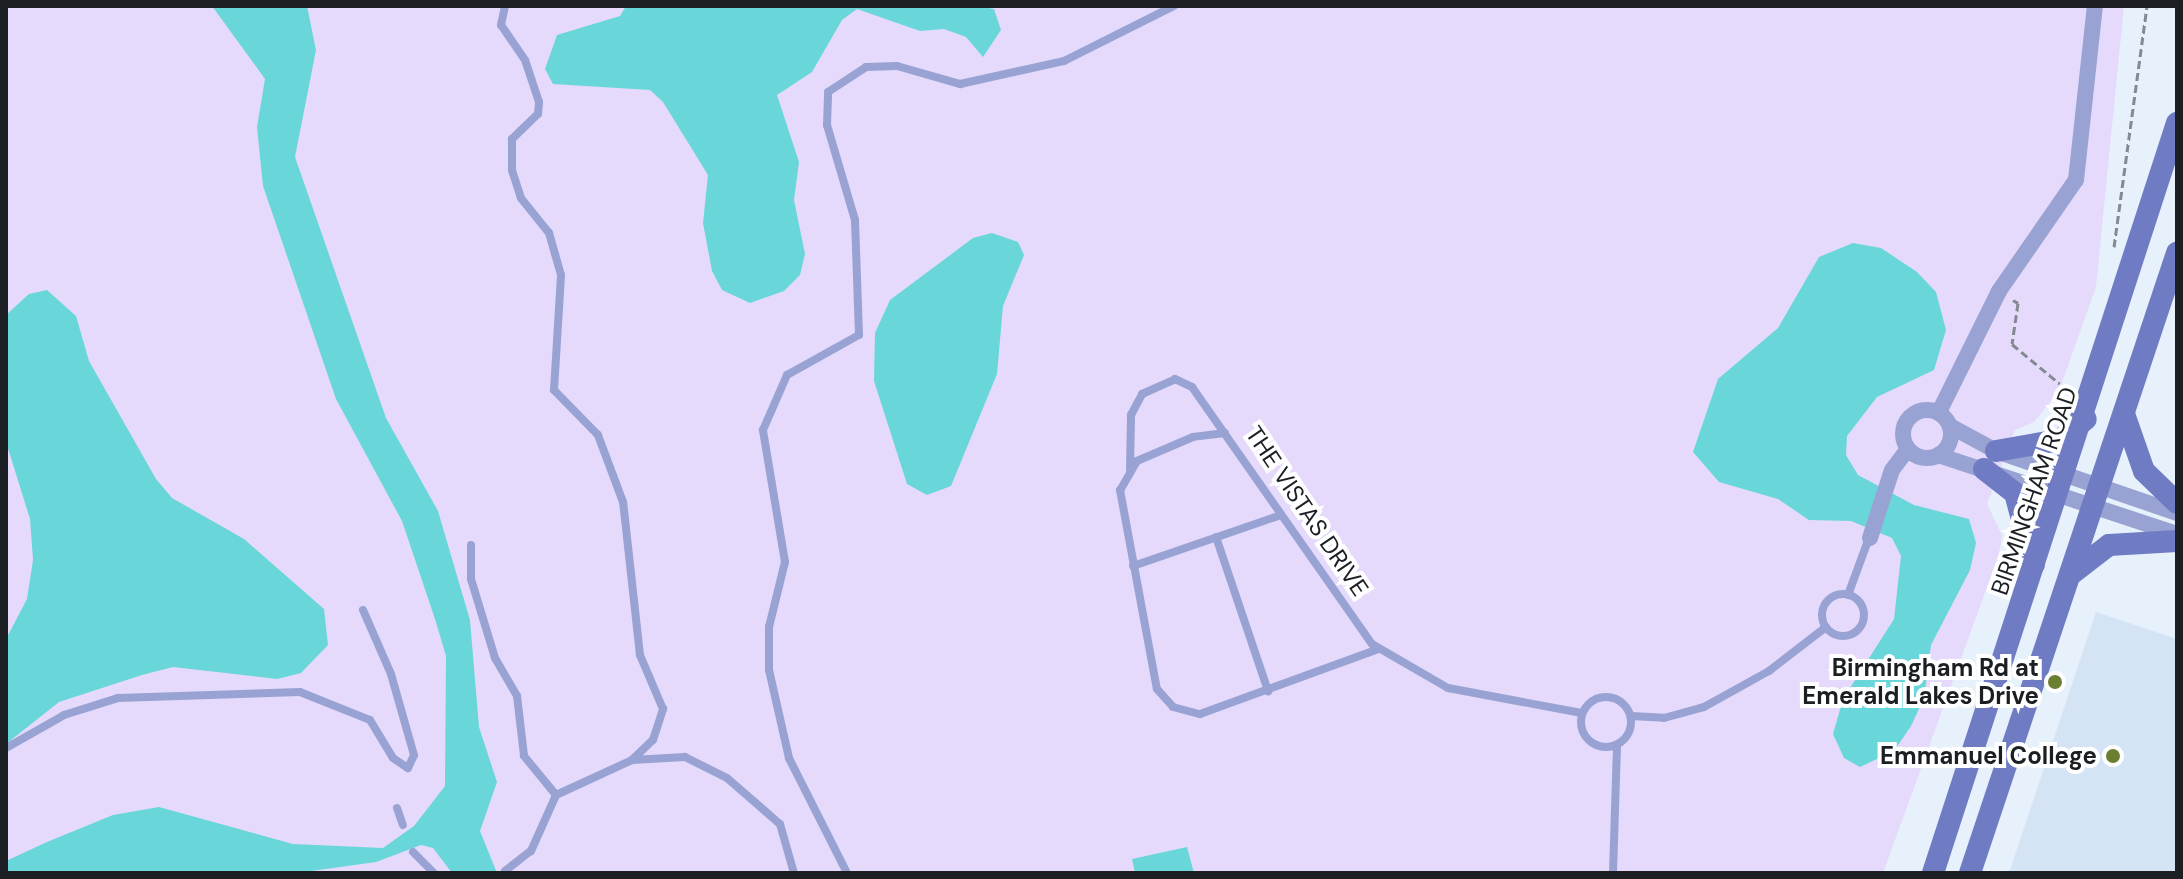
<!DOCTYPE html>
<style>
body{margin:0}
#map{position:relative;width:2183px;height:879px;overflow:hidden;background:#e6f1fc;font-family:"DM Sans",sans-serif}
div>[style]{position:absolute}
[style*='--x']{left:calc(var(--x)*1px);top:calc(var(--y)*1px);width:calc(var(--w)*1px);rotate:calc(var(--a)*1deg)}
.built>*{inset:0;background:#d4e4f5}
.green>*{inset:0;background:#e5dafb}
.water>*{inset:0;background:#69d6da}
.path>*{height:3px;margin-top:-1.5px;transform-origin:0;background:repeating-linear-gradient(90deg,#838a92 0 8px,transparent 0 12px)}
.lane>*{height:8px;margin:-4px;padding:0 4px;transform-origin:4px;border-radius:4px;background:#98a3d3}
.lane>.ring{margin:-4px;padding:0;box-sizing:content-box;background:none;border:8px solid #98a3d3;border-radius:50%}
.street>*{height:16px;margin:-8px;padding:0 8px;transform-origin:8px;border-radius:8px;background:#98a3d3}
.street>.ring{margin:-8px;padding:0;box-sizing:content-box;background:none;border:16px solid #98a3d3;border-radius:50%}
.secondary>*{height:22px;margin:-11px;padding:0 11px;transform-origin:11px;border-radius:11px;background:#6f7cc3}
.dots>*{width:22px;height:22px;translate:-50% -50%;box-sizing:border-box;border:4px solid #fff;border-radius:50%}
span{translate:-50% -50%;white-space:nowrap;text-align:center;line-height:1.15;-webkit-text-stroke:8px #fff;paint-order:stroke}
.street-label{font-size:24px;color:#1b1f23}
.poi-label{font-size:24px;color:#1b1f23;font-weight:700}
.right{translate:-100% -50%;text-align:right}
.frame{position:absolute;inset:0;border:8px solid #1b1f23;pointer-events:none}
</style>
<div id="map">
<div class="built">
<i style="clip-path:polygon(2096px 612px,2177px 639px,2177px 873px,2009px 873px)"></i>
</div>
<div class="green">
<i style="clip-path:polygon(6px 6px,2124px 6px,2096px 287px,2059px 391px,2034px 422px,2015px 430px,1987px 504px,2002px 535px,1999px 554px,1883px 873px,6px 873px)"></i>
</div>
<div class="water">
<i style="clip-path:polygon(212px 6px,307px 6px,316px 50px,295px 157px,386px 418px,438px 511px,470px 620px,479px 727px,497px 782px,480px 831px,497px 873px,452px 873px,433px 848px,421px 845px,376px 862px,297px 873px,6px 873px,6px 861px,47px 842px,113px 815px,159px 807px,293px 844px,383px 848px,414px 826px,445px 786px,446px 656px,435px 619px,402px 521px,336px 399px,263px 186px,257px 127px,265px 79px)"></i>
<i style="clip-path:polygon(626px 6px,982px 7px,994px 9px,1001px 30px,983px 57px,966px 37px,944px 29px,920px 31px,857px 9px,842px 20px,812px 72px,777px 95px,799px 162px,794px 200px,805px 254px,800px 275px,784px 291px,750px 303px,722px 290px,712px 271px,703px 223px,708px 175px,663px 102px,650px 90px,553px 84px,545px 69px,557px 35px,620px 16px)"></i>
<i style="clip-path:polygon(992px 233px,1018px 242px,1024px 255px,1003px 306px,997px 374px,951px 486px,927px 495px,907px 484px,874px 381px,875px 333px,890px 300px,973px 238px)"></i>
<i style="clip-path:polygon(1853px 243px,1881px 248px,1917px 272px,1936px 292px,1946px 330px,1934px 370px,1877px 397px,1847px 436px,1846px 455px,1858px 475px,1914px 505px,1969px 519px,1976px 543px,1970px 570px,1931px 645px,1924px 698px,1911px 726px,1894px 751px,1860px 767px,1844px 758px,1833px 734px,1843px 699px,1894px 619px,1901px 556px,1892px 538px,1851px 521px,1809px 520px,1778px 499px,1719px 482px,1693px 452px,1718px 379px,1778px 328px,1819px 257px)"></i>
<i style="clip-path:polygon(47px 290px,76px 316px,89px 361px,156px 479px,172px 498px,244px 539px,324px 609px,328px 645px,301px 673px,277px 679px,173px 667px,142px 675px,59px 702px,6px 744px,6px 639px,27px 599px,33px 560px,30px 519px,6px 442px,6px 315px,29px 294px)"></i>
<i style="clip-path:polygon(1187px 847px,1194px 873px,1135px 873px,1132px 859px)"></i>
</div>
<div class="path">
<i style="--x:2114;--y:247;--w:243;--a:-82.2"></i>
<i style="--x:2013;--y:300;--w:6;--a:31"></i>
<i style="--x:2018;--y:303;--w:41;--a:98.3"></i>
<i style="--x:2012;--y:344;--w:62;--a:39.8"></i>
</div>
<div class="lane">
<i style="--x:1225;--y:433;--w:32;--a:173"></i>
<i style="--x:1193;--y:437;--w:61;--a:156.8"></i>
<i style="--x:1137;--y:461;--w:34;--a:120"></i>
<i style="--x:1120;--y:490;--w:202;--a:79.5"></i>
<i style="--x:1157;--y:689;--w:24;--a:48"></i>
<i style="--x:1173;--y:707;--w:28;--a:15"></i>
<i style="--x:1200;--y:714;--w:190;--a:-20"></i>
<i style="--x:1130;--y:469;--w:54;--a:-88.9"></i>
<i style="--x:1131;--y:415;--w:24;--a:-62"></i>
<i style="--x:1142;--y:394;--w:36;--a:-24"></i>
<i style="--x:1175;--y:379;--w:19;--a:25"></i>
<i style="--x:1192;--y:387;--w:314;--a:55"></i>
<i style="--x:1372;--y:644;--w:88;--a:30.1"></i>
<i style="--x:1448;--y:688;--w:136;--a:10.6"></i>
<i style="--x:1216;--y:537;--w:163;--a:71.3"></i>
<i style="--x:471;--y:545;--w:34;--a:90"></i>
<i style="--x:471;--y:579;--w:83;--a:73.1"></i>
<i style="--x:495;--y:658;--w:44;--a:59.9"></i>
<i style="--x:517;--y:696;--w:60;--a:83.3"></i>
<i style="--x:524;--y:756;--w:50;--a:50.6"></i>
<i style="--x:556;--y:795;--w:84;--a:-24.7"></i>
<i style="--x:632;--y:760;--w:29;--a:-44"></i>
<i style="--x:653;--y:740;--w:33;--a:-72"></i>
<i style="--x:663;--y:709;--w:59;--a:-113.1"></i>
<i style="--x:640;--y:655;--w:154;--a:-96.3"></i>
<i style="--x:623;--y:502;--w:72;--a:-110.5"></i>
<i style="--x:598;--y:435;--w:63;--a:-134.4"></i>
<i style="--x:554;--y:390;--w:115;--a:-86.5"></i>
<i style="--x:561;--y:275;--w:44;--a:-105.9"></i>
<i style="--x:549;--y:233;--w:45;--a:-128.7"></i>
<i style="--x:521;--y:198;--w:29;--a:-108"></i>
<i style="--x:512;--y:170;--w:31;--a:-90"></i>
<i style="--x:512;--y:139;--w:36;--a:-44"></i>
<i style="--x:538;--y:114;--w:12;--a:-85"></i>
<i style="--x:539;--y:102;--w:44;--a:-108.4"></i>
<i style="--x:525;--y:60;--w:42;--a:-124.4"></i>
<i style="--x:501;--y:25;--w:19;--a:-78"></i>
<i style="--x:1133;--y:566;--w:153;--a:-19"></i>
<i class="ring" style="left:1822px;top:594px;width:34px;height:34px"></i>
<i style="--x:1848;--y:595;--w:61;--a:-69.8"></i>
<i class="ring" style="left:1581px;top:697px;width:42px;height:42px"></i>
<i style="--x:1631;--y:716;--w:33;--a:3"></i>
<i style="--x:1664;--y:718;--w:41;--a:-15.4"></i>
<i style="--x:1704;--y:707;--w:74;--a:-29"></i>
<i style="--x:1769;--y:671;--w:72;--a:-37.7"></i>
<i style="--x:6;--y:748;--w:67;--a:-29.6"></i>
<i style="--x:64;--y:715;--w:57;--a:-17.5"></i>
<i style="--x:118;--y:698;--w:182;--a:-1.9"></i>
<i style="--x:300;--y:692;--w:75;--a:21.8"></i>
<i style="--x:370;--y:720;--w:44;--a:58.8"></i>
<i style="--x:393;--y:758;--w:18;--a:34"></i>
<i style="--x:408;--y:768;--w:14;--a:-65"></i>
<i style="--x:414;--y:755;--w:84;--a:-105.9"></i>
<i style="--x:391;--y:674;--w:70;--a:-113.6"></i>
<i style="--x:632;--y:760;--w:53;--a:-3.2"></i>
<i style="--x:685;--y:757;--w:47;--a:26.6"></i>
<i style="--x:727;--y:778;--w:70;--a:41"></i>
<i style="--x:780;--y:824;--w:51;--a:74.1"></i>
<i style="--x:397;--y:808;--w:18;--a:71"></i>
<i style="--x:413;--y:852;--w:30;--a:45"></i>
<i style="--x:505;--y:871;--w:33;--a:-38"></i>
<i style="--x:531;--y:851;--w:61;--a:-65.9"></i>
<i style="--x:847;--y:873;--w:129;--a:-116.8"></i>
<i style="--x:789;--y:758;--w:90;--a:-102.8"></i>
<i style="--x:769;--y:670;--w:43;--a:-90"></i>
<i style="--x:769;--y:627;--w:67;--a:-76.2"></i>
<i style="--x:785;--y:562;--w:134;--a:-99.5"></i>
<i style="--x:763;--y:430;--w:60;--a:-66.4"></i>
<i style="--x:787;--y:375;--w:82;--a:-29.1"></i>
<i style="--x:859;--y:335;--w:115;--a:-92"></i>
<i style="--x:855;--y:220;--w:99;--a:-106.4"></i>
<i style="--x:827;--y:125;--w:33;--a:-88"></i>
<i style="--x:828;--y:92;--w:45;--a:-33.3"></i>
<i style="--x:866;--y:67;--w:31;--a:-2"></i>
<i style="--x:897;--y:66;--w:66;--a:15.9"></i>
<i style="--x:960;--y:84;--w:107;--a:-12.5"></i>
<i style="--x:1064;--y:61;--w:123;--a:-26.6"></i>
<i style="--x:1613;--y:873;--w:128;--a:-88.2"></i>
</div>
<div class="street">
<i class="ring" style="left:1903px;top:410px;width:32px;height:32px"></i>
<i style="--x:1939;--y:412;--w:135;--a:-63.6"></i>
<i style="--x:1999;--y:291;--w:135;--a:-55.3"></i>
<i style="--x:2076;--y:180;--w:175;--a:-83.8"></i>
<i style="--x:1950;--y:426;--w:52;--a:28.5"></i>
<i style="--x:1996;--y:451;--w:191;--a:18.9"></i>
<i style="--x:1938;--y:455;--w:252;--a:18.3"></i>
<i style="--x:1870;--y:538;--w:71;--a:-72.1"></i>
<i style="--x:1892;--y:470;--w:26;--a:-53"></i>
</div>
<div class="secondary">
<i style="--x:2124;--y:414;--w:60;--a:70.7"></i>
<i style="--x:2144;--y:471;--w:46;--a:44.1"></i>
<i style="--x:1996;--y:451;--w:65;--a:-9.8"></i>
<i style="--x:2060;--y:440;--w:33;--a:-39"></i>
<i style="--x:1984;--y:469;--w:39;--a:38"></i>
<i style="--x:2015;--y:493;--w:74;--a:75.2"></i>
<i style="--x:2070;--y:575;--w:49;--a:-37.6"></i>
<i style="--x:2109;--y:545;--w:68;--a:-3.4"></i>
<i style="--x:1933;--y:873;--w:789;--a:-71.98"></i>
<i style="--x:1970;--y:873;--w:654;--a:-71.54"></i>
</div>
<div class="dots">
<i style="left:2055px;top:682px;background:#6a7f30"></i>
<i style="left:2113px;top:756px;background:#6a7f30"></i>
</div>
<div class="street-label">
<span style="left:2034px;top:491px;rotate:-71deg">BIRMINGHAM ROAD</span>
<span style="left:1307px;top:511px;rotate:56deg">THE VISTAS DRIVE</span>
</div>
<div class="poi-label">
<span class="right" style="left:2039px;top:682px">Birmingham Rd at<br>Emerald Lakes Drive</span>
<span class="right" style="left:2097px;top:756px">Emmanuel College</span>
</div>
<div class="frame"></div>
</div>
